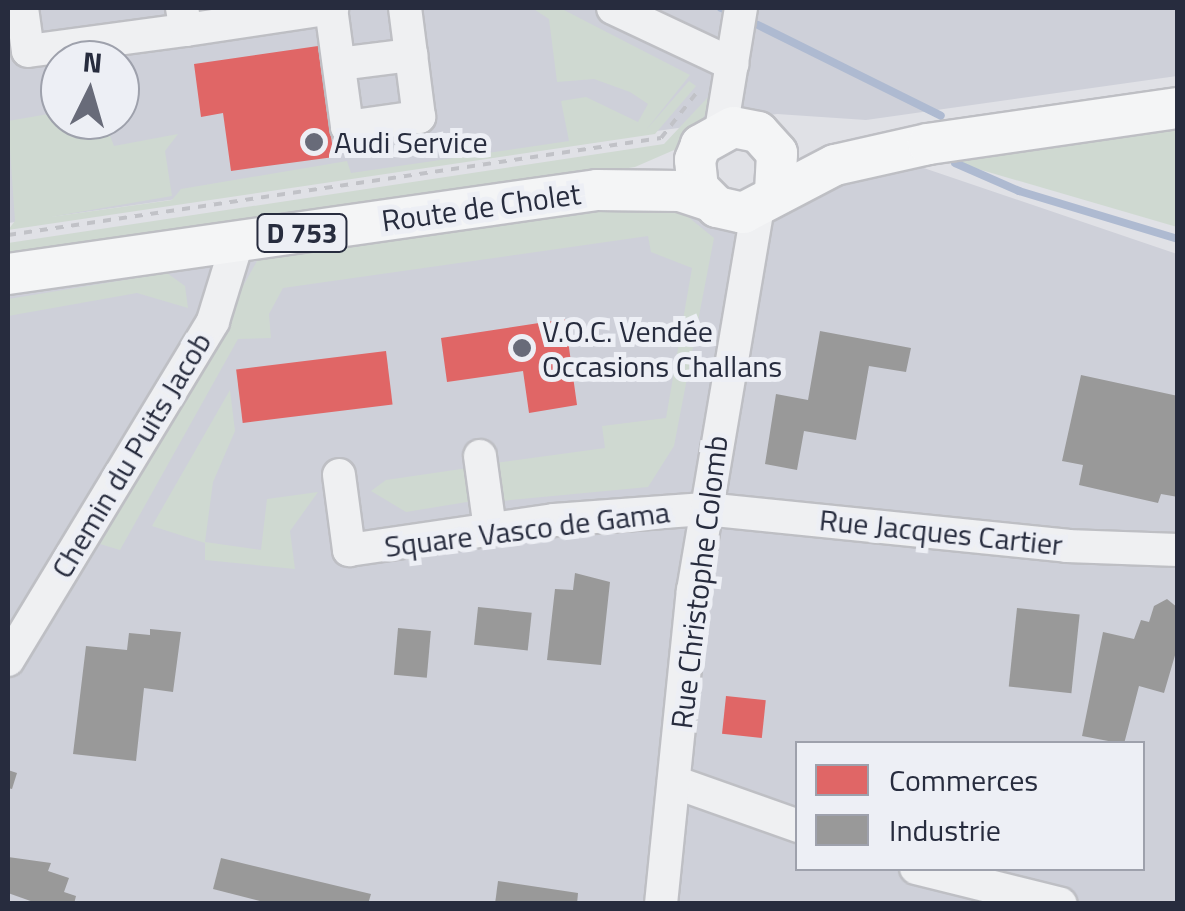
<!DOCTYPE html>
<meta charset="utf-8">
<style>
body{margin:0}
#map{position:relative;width:1185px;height:911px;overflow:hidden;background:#e0e1e6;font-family:"Titillium Web",sans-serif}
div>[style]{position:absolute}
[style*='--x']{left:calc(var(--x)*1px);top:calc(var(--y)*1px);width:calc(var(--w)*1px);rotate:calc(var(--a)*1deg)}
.built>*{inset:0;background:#ced0d9}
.green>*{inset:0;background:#cfd9d1}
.shops>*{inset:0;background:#e06666;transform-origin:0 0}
.industry>*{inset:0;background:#999;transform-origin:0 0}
.stream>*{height:8px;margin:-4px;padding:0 4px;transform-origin:4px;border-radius:4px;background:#aebad1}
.path>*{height:4px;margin-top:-2px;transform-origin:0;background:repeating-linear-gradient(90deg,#c1c2c7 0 8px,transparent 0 16px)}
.roads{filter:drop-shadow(2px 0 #bebfc4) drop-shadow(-2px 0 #bebfc4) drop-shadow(0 2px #bebfc4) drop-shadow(0 -2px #bebfc4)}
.minor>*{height:32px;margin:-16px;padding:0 16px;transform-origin:16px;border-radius:16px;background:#eff0f2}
.major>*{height:40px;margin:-20px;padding:0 20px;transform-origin:20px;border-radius:20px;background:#f4f5f6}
.dots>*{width:28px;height:28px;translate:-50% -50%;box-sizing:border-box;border:5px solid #edeff5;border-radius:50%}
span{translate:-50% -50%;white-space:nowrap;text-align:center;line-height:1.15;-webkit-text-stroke:10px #edeff5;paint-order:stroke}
.shield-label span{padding:2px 8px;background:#edeff5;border:2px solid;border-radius:8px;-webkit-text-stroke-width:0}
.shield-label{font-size:28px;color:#272c3e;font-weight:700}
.poi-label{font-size:30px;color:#272c3e}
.left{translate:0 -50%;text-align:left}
.street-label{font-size:30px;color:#272c3e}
.frame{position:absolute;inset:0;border:10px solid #272c3e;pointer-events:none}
.legend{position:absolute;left:795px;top:741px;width:350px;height:130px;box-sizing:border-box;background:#edeff5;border:2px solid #9ea1ac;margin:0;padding:12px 18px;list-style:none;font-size:30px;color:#272c3e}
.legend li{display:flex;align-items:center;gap:20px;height:50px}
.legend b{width:50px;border:2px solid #9ea1ac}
.north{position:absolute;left:40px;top:40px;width:100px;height:100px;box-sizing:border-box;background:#edeff5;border:2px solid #9ea1ac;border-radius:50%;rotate:5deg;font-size:28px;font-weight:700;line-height:40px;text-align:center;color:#272c3e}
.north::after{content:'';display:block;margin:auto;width:35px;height:45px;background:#686b79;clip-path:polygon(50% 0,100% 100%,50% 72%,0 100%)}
</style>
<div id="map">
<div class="built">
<i style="clip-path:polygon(evenodd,8px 8px,1177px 8px,1177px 76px,866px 120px,777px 114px,8px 223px,8px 8px,60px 60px,120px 60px,120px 120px,60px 120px,60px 60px)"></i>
<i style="clip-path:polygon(evenodd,912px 164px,1177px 254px,1177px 903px,8px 903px,8px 295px,684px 203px,717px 226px,773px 222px,812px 187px,912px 164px,798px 744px,1142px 744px,1142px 868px,798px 868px,798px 744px)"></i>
</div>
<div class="green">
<i style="clip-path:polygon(532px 8px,560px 8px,690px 75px,646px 130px,689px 81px,696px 86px,655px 134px,8px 230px,15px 221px,8px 121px,60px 112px,60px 120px,104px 120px,114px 146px,178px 134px,165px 151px,172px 196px,50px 217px,172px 200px,181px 189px,347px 161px,351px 173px,569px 141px,561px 101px,586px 97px,638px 122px,648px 104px,630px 92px,594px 79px,557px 82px,549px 19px)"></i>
<i style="clip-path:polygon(710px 95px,706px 114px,681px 147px,635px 167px,8px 261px,8px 243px,664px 144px)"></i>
<i style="clip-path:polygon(1177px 97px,1177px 227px,937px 157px)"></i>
<i style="clip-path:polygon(628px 200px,681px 211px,714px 238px,674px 446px,648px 487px,501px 501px,495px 463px,605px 448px,602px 426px,666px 418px,692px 268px,651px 252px,648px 236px,283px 288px,269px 314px,271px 338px,238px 339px,120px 550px,100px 544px,262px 252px)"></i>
<i style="clip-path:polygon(167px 273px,185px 286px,188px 308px,137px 293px,8px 316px,8px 299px)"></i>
<i style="clip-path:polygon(230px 390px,235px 431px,213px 482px,205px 542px,261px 550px,267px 499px,318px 492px,290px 531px,295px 569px,205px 560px,205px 543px,152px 526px)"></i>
<i style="clip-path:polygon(468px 468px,473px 501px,406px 512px,371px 491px,386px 480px)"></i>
</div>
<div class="shops">
<i style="clip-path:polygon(318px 46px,334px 157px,231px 171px,223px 113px,201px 117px,194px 64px)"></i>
<i style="clip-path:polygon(565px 319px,577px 405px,529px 413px,523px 371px,447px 382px,441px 338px)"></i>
<i style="left:386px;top:351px;width:54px;height:151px;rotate:83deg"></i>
<i style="left:726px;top:696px;width:40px;height:38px;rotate:6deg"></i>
</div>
<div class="industry">
<i style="clip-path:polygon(820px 331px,911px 348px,906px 372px,869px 366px,856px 440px,804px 431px,797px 470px,765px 464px,776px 394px,808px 400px)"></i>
<i style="clip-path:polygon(1081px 375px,1178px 396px,1178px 497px,1161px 494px,1158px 503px,1079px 485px,1083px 465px,1062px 461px)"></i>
<i style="clip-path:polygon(575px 573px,610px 582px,601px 665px,547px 660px,555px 589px,573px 590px)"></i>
<i style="clip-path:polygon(1167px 599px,1178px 608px,1178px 645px,1164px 693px,1139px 686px,1124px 744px,1082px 736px,1103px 632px,1134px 639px,1141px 620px,1149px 622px,1154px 606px)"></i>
<i style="left:478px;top:607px;width:54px;height:38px;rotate:6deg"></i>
<i style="left:1017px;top:608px;width:63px;height:79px;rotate:6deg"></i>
<i style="left:398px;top:628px;width:33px;height:47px;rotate:5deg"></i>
<i style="clip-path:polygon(150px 629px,181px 632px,173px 692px,144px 688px,136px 761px,73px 754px,86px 646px,127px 650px,129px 633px,150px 635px)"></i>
<i style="clip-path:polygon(8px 770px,17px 773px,12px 789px,8px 788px)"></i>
<i style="clip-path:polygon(8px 857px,51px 863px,48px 871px,69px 878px,64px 892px,76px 896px,74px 904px,39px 904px,8px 893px)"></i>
<i style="clip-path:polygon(221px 858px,371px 894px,368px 904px,272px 904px,213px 889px)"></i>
<i style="clip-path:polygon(498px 881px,578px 893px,577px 904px,495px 904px)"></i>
</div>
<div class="stream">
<i style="--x:721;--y:8;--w:3;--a:18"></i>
<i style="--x:758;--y:25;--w:204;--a:26.4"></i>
<i style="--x:955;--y:163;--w:70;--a:23.6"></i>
<i style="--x:1019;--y:191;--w:166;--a:16.8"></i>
</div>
<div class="path">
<i style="--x:8;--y:235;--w:660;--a:-8.45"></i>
<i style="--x:661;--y:138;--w:60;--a:-51.8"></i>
</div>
<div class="roads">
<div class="minor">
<i style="--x:22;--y:8;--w:43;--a:82.1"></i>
<i style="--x:28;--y:51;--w:159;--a:-7.6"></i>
<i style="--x:182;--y:8;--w:22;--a:80"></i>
<i style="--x:186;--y:30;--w:148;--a:-8.6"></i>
<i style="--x:331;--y:8;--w:120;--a:82.3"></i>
<i style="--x:347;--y:127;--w:73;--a:-7.9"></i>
<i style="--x:419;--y:117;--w:110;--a:-97.3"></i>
<i style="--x:613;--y:8;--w:132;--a:25.2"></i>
<i style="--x:339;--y:64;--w:73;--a:-7.1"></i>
<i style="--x:721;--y:130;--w:124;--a:-80.7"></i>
<i style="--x:480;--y:456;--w:74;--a:82.2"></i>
<i style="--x:339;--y:475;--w:76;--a:82.4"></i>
<i style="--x:349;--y:550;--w:207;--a:-8.3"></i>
<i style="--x:554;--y:520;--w:151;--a:-4.2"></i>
<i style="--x:705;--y:509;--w:364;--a:5.8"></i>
<i style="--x:1067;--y:546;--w:111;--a:2.1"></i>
<i style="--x:8;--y:660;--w:396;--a:-58.8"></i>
<i style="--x:213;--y:321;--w:82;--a:-72.9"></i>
<i style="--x:674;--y:782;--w:132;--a:19.5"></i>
<i style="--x:916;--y:868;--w:149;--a:13.9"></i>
<i style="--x:661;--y:904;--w:315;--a:-84.2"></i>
<i style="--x:693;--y:591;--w:388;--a:-80.4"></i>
</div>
<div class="major">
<i style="--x:775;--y:192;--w:39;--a:-87"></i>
<i style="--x:777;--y:153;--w:28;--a:-132"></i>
<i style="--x:758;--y:132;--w:25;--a:-169"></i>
<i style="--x:733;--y:127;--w:37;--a:151"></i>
<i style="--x:701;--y:145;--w:16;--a:112"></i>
<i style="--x:695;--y:160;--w:28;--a:84"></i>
<i style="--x:698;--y:188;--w:27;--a:45"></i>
<i style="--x:717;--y:207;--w:27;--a:13"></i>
<i style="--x:743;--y:213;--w:104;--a:-27.6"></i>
<i style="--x:835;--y:165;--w:95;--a:-12.7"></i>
<i style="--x:928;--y:144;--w:253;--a:-8.2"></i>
<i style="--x:8;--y:274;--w:595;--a:-8.12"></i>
<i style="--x:597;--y:190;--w:83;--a:0.7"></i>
<i style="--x:680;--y:191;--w:28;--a:18"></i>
</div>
</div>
<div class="dots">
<i style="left:314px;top:142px;background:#686b79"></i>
<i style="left:522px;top:348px;background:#686b79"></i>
</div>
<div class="shield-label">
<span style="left:302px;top:233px">D 753</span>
</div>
<div class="poi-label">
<span class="left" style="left:334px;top:142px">Audi Service</span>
<span class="left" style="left:542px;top:348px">V.O.C. Vendée<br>Occasions Challans</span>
</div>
<div class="street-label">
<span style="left:481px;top:207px;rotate:-8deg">Route de Cholet</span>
<span style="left:131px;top:455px;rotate:-59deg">Chemin du Puits Jacob</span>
<span style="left:527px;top:529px;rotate:-7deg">Square Vasco de Gama</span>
<span style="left:941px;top:532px;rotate:6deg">Rue Jacques Cartier</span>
<span style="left:699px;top:582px;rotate:-83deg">Rue Christophe Colomb</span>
</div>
<div class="frame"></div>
<ul class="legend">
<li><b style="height:28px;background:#e06666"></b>Commerces</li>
<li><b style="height:28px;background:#999"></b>Industrie</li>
</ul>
<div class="north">N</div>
</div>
